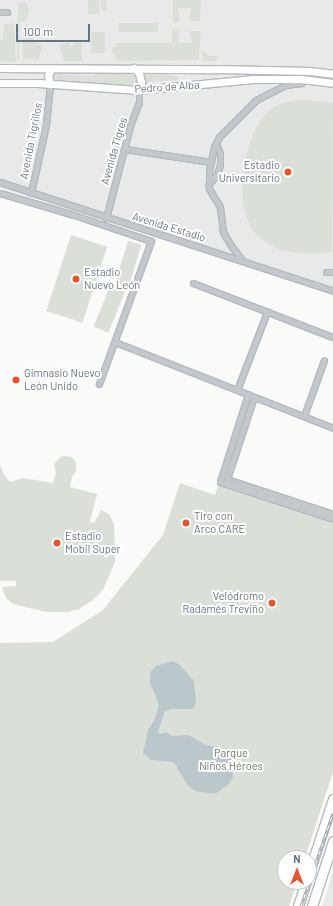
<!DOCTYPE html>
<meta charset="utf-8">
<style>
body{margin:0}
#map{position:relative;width:333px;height:906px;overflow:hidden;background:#fafaf8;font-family:Barlow,sans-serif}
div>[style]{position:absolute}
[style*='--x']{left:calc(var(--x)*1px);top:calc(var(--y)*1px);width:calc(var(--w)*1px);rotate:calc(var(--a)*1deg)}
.built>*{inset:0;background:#e8e9e9}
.green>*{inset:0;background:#dadfd7;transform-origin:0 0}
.water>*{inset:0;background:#bbc7cb}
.roads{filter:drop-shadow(1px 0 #b3babf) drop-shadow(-1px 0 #b3babf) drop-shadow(0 1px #b3babf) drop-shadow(0 -1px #b3babf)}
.street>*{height:5px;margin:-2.5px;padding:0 2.5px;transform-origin:2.5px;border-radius:2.5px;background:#c3c8cc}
.secondary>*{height:7px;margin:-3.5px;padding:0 3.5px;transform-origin:3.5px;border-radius:3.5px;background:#fff}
.highway>*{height:9px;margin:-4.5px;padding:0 4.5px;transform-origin:4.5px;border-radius:4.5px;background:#fff}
.rail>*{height:3px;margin-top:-1.5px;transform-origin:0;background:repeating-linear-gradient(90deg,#fff 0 4.5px,#a2aab0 0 9px);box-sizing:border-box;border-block:1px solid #a2aab0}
.dots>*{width:11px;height:11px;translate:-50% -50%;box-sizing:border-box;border:2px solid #fff;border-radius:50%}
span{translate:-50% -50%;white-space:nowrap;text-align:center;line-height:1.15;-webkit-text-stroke:4px #fff;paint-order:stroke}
.street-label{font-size:11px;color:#657683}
.poi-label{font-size:11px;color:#657683}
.right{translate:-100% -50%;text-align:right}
.left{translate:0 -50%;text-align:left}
.park-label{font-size:11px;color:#687a64}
.north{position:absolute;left:277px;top:850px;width:40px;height:40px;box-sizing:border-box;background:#fff;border:1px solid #c1c8cd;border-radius:50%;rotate:0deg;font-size:11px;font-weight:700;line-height:16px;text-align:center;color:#657683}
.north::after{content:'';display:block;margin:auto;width:14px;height:18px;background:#e4572e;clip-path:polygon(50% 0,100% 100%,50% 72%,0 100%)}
.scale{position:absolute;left:16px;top:24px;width:74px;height:18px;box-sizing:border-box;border:2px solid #657683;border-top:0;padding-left:5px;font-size:12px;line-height:14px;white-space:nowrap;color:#657683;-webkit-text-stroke:3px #fff;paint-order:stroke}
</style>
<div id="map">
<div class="built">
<i style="clip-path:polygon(0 0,333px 0,333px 294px,0 188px)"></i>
<i style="clip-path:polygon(333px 871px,333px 906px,322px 906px)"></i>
</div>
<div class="green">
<i style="left:88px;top:0;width:11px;height:14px"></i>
<i style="clip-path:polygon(101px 0,107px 0,106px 11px,101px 10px)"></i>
<i style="clip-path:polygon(173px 0,201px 0,200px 21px,189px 21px,191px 8px,178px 8px,180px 22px,173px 23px)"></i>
<i style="clip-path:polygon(25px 1px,29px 9px,26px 21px,19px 22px,19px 60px,17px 60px,18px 4px)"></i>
<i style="clip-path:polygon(14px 23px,16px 62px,0 61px,0 40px,3px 40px,4px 24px)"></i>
<i style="left:118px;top:23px;width:40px;height:9px"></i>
<i style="clip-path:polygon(172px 29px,180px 29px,178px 43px,192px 43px,189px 31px,201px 31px,199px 59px,195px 60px,118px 61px,112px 52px,112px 47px,116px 47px,116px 43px,172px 43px)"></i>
<i style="left:91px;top:32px;width:14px;height:21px"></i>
<i style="clip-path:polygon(31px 37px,35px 42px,43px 45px,38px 60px,23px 58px,23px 39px)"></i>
<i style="clip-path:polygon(78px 40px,82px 44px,82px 61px,64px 61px,59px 46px,67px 42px,71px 47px)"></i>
<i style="clip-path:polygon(202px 50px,209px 56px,217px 56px,217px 61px,203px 61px)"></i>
<i style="clip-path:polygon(55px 71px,59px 71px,63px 75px,94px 76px,95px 71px,133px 71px,136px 73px,139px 80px,134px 86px,56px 81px,51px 77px)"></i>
<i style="clip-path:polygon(142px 71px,178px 76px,178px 80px,156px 81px,149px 86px,144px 86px,145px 78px)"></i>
<i style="clip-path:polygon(294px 100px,320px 101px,333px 104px,332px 252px,310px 254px,283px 251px,270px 245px,253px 232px,244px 212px,242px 188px,243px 166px,255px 129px,267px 112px,277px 105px)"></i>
<i style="left:71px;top:235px;width:38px;height:80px;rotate:18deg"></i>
<i style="left:128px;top:241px;width:14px;height:44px;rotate:17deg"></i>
<i style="left:110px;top:286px;width:16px;height:44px;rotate:22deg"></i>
<i style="clip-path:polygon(64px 456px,72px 457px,76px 463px,76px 471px,72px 477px,70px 487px,97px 494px,90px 522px,94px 523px,101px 510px,110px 515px,114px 525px,115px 562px,103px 590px,93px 600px,79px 609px,67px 612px,46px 612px,13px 604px,6px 598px,2px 587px,16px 586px,16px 581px,0 581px,0 465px,4px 475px,10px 482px,23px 478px,53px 483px,56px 473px,54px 464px,60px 457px)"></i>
<i style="clip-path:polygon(180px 483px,215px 495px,218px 486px,333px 523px,333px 772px,305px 858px,285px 858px,285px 882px,297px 882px,289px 906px,0 906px,0 643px,53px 642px,103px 610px,163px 535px)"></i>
</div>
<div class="water">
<i style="clip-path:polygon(172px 661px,179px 664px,194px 681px,196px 703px,193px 709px,172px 709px,165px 711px,158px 732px,161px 734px,166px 732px,172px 736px,188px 735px,206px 745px,220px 748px,228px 752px,232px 760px,233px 777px,229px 784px,215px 794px,195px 791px,188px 786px,174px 762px,151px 760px,143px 753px,148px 730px,155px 719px,158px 709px,158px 702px,150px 683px,150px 673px,156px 666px)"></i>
</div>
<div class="roads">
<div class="street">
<i style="--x:0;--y:12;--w:7;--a:0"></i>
<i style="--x:125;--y:149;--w:87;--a:8.6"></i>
<i style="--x:0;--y:182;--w:350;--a:18.1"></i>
<i style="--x:208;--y:185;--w:14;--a:-51"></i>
<i style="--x:217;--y:174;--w:9;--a:-72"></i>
<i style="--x:220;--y:165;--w:11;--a:-90"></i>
<i style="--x:220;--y:154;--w:12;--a:-110"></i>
<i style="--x:0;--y:193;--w:77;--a:16.6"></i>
<i style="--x:74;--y:215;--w:81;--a:18.7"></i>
<i style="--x:151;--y:241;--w:152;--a:110"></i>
<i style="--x:31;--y:193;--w:70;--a:-77.6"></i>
<i style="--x:46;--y:125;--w:41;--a:-84.4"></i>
<i style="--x:106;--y:218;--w:98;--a:-75.3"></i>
<i style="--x:131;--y:123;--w:22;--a:-69"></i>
<i style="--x:139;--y:102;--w:12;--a:-90"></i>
<i style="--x:242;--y:260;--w:20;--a:-127"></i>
<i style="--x:230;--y:244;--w:14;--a:-120"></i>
<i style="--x:223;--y:232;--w:25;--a:-97"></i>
<i style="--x:220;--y:207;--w:21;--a:-121"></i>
<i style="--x:209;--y:189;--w:18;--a:-90"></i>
<i style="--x:209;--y:171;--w:25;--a:-78"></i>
<i style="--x:214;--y:147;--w:11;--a:-63"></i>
<i style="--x:219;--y:137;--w:52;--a:-45"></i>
<i style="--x:256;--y:100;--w:33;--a:-27"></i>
<i style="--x:285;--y:85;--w:17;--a:-7"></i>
<i style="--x:326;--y:272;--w:7;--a:0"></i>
<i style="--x:193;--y:283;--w:149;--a:21.2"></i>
<i style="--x:115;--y:342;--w:234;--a:21.5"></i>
<i style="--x:237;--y:390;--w:84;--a:-69"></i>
<i style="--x:248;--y:394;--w:92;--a:107.7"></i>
<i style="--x:220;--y:482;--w:119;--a:18.1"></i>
<i style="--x:254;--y:397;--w:86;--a:108.2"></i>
<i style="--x:227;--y:479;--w:112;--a:18.3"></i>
<i style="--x:304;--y:416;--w:59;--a:-70.3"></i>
</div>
<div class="secondary">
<i style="--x:0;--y:68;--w:218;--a:0.3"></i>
<i style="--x:218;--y:69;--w:92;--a:1.2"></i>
<i style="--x:310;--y:71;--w:23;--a:7"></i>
<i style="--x:0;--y:83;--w:38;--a:0"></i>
<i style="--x:38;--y:83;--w:101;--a:4"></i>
<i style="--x:139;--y:90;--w:115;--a:-5.5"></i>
<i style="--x:253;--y:79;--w:48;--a:0"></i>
<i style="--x:301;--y:79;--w:32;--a:7"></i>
<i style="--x:50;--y:84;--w:9;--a:-103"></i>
<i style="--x:48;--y:75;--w:8;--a:-60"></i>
<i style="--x:133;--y:90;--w:5;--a:-22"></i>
<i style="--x:138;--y:88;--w:7;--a:-63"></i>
<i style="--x:141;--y:82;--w:9;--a:-103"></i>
<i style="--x:139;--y:73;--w:7;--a:-135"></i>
</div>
<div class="highway">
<i style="--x:309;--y:872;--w:77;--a:-71.8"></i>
<i style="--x:298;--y:906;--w:25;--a:-72"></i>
<i style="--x:312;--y:906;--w:68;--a:-72.1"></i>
</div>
</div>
<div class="rail">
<i style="--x:301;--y:906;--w:98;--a:-71"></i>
</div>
<div class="dots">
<i style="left:288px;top:172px;background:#e4572e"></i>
<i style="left:76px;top:279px;background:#e4572e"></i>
<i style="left:16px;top:380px;background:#e4572e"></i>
<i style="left:186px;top:523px;background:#e4572e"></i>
<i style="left:57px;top:543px;background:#e4572e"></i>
<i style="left:272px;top:603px;background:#e4572e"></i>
</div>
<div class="street-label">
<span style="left:167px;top:87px;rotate:-4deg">Pedro de Alba</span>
<span style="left:31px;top:141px;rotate:-79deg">Avenida Tigrillos</span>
<span style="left:114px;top:151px;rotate:-74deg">Avenida Tigres</span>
<span style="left:169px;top:227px;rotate:17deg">Avenida Estadio</span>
</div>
<div class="poi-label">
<span class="right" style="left:280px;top:172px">Estadio<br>Universitario</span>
<span class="left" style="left:84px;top:279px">Estadio<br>Nuevo León</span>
<span class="left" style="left:24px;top:380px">Gimnasio Nuevo<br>León Unido</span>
<span class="left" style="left:194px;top:523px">Tiro con<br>Arco CARE</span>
<span class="left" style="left:65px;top:543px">Estadio<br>Mobil Super</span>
<span class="right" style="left:264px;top:603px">Velódromo<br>Radamés Treviño</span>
</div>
<div class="park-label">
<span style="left:231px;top:760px">Parque<br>Niños Héroes</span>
</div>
<div class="north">N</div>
<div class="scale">100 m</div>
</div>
